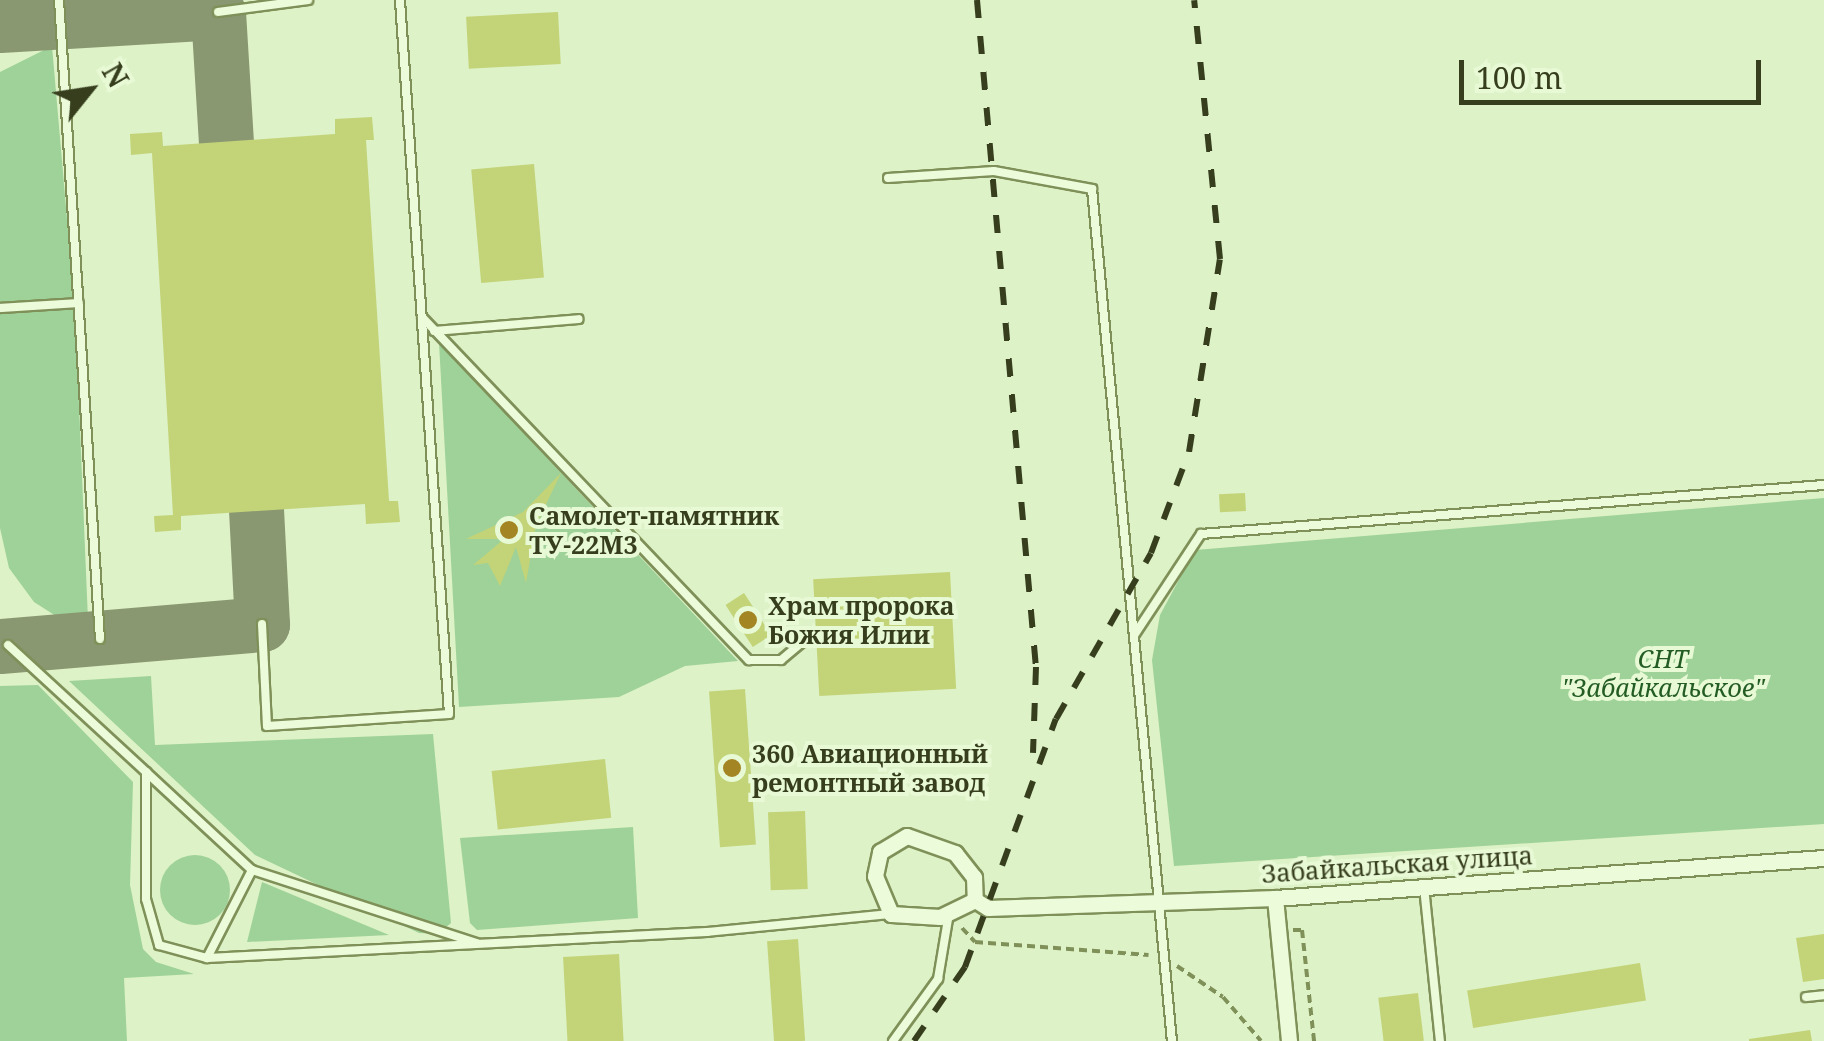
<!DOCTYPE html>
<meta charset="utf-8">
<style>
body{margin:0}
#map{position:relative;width:1824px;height:1041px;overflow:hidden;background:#ddf2c6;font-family:"Noto Serif",serif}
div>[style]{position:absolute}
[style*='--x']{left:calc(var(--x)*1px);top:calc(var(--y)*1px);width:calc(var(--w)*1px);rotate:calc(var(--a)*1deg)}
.green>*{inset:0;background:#9fd298}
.round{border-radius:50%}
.taxiway>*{height:55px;margin:-27.5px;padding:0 27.5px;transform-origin:27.5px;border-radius:27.5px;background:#8a9872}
.building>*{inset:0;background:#c3d378;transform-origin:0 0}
.path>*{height:4px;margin-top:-2px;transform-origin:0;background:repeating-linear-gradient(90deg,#7f9059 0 8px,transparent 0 13px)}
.roads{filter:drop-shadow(2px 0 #7f9059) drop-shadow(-2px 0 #7f9059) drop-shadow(0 2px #7f9059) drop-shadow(0 -2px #7f9059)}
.lane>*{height:8px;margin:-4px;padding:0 4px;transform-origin:4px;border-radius:4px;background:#ecfcda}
.street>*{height:15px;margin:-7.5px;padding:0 7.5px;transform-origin:7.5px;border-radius:7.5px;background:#ecfcda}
.rail>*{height:6px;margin-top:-3px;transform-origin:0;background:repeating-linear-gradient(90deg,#363e1e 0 18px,transparent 0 36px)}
.dots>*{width:28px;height:28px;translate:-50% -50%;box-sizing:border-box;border:5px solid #e8f9d6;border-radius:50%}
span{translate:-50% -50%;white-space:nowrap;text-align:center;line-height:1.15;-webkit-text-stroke:8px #e8f9d6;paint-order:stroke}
.poi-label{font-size:25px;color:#363e1e;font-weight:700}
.left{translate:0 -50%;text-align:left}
.park-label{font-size:25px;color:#235d24;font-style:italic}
.street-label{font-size:25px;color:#363e1e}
.north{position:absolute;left:40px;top:40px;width:100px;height:100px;-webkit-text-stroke:8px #e8f9d6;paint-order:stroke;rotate:60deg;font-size:28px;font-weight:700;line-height:40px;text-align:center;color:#363e1e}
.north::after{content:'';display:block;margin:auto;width:35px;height:45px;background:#363e1e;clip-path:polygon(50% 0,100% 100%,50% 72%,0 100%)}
.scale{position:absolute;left:1459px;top:60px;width:302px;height:45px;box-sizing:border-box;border:5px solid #363e1e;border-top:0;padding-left:12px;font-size:30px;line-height:35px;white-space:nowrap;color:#363e1e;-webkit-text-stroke:8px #e8f9d6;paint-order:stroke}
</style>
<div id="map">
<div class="green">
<i style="clip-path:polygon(52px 46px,74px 299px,0 303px,0 72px)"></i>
<i style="clip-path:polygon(75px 309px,88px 620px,59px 618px,34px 602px,9px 568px,0 528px,0 313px)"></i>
<i style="clip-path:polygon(439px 343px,738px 661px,685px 666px,619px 697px,459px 707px)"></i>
<i style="clip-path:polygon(1824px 498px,1824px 824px,1174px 866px,1152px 660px,1160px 615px,1195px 550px)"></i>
<i style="clip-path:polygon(151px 676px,155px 745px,433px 734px,451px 923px,438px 934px,419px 933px,255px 855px,69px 681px)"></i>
<i style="clip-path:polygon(38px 685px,133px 782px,130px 885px,143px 949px,156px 962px,194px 974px,124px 978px,127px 1041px,0 1041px,0 686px)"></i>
<i style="clip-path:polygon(633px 827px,638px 918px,477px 930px,470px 923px,460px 838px)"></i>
<i class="round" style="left:160px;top:855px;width:70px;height:70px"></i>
<i style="clip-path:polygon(262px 882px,389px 935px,247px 942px)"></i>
</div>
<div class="taxiway">
<i style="--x:0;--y:25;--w:218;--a:-3.4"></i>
<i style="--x:218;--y:12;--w:130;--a:86.5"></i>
<i style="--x:0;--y:646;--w:263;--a:-4.8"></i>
<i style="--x:262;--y:624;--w:113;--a:-93"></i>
</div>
<div class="building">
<i style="left:558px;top:12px;width:52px;height:92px;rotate:87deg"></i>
<i style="clip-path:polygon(372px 117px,374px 140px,366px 140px,389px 501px,398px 501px,400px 522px,366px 524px,365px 504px,181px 516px,181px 530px,155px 532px,154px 516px,173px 515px,152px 153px,131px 155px,130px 134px,162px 132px,163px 146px,335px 134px,335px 119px)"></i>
<i style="left:534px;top:164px;width:114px;height:63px;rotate:85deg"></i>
<i style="clip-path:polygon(561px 473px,536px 525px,526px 583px,516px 547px,500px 586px,488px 563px,473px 565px,504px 539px,466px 539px,523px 512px)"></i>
<i style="left:1245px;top:493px;width:18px;height:26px;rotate:87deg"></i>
<i style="left:950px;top:572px;width:117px;height:137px;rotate:87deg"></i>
<i style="left:744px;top:593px;width:50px;height:22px;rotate:57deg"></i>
<i style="left:745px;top:689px;width:156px;height:36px;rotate:86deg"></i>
<i style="left:605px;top:759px;width:59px;height:114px;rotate:84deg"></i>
<i style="left:805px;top:811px;width:78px;height:37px;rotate:88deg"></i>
<i style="clip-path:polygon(1824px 934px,1824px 979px,1803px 982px,1796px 938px)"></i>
<i style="left:798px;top:939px;width:102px;height:31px;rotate:86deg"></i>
<i style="left:619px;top:954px;width:87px;height:56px;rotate:87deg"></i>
<i style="left:1640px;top:963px;width:38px;height:175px;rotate:81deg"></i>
<i style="left:1418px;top:993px;width:48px;height:40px;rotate:83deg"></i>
<i style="clip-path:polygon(1810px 1030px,1812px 1041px,1749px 1041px,1749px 1039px)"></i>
</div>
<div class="path">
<i style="--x:962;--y:928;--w:19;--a:47"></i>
<i style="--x:975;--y:942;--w:174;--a:4.3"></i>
<i style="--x:1293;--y:930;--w:9;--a:0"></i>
<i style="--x:1302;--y:930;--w:112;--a:83.8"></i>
<i style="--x:1177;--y:966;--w:55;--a:34"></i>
<i style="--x:1223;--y:997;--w:58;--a:49.2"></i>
</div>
<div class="roads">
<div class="lane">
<i style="--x:59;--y:0;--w:640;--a:86.33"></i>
<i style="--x:218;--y:12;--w:91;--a:-7.6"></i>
<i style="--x:888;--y:178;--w:106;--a:-3.8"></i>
<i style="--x:994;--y:171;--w:100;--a:10.4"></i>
<i style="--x:1092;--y:189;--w:856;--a:84.64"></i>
<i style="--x:0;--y:308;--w:79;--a:-3.6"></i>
<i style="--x:422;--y:317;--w:474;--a:46.4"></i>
<i style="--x:749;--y:660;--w:32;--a:0"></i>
<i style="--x:781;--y:660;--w:30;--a:-40"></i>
<i style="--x:434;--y:331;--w:145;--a:-4.7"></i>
<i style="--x:262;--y:624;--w:102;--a:87.2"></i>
<i style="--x:267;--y:726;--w:182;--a:-3.8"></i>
<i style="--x:449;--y:714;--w:716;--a:-93.93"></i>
<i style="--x:1135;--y:634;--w:120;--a:-56.6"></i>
<i style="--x:1201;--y:534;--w:625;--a:-4.5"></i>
<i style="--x:8;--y:645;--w:188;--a:42.6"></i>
<i style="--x:146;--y:772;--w:127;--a:90"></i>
<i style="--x:146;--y:899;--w:48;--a:74.2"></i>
<i style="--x:159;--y:945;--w:50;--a:15.2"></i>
<i style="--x:207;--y:958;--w:501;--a:-2.98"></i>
<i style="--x:707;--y:932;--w:185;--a:-5.6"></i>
<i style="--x:146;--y:772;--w:144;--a:42.8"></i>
<i style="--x:252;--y:870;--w:237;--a:18"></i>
<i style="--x:1424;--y:887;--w:155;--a:84.1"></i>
<i style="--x:207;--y:958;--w:99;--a:-62.9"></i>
<i style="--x:1806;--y:997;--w:18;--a:-6"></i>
<i style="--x:893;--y:1041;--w:77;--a:-54"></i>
<i style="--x:938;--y:979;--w:67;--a:-80.5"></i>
</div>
<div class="street">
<i style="--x:907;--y:836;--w:51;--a:19.5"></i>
<i style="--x:955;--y:853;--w:31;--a:52"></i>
<i style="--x:974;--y:877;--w:23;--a:88"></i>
<i style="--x:975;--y:900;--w:39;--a:154"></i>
<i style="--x:940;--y:917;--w:49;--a:-176.5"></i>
<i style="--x:891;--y:914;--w:41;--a:-112.8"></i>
<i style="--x:875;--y:876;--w:25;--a:-78"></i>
<i style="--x:880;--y:852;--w:31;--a:-31"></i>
<i style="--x:1275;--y:898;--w:144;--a:84.4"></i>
<i style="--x:975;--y:900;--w:15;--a:32"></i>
<i style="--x:988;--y:908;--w:287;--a:-2"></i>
<i style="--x:1275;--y:898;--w:550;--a:-4.17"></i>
</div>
</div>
<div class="rail">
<i style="--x:977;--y:0;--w:670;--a:84.95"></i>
<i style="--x:1036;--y:667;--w:86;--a:92"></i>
<i style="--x:914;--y:1041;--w:90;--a:-55.4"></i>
<i style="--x:965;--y:967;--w:264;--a:-69.9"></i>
<i style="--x:1056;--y:719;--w:191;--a:-60.2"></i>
<i style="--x:1151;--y:553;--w:108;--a:-69.4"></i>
<i style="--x:1189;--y:452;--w:195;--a:-80.9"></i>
<i style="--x:1220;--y:259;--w:260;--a:-95.7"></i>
</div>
<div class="dots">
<i style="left:509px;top:530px;background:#a48524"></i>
<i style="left:748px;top:620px;background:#a48524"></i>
<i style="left:732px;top:768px;background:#a48524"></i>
</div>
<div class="poi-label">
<span class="left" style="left:529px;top:530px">Самолет-памятник<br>ТУ-22М3</span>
<span class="left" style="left:768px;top:620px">Храм пророка<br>Божия Илии</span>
<span class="left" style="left:752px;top:768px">360 Авиационный<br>ремонтный завод</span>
</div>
<div class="park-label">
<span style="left:1663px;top:673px">СНТ<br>"Забайкальское"</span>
</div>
<div class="street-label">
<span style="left:1397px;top:864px;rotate:-4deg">Забайкальская улица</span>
</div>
<div class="north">N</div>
<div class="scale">100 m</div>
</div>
